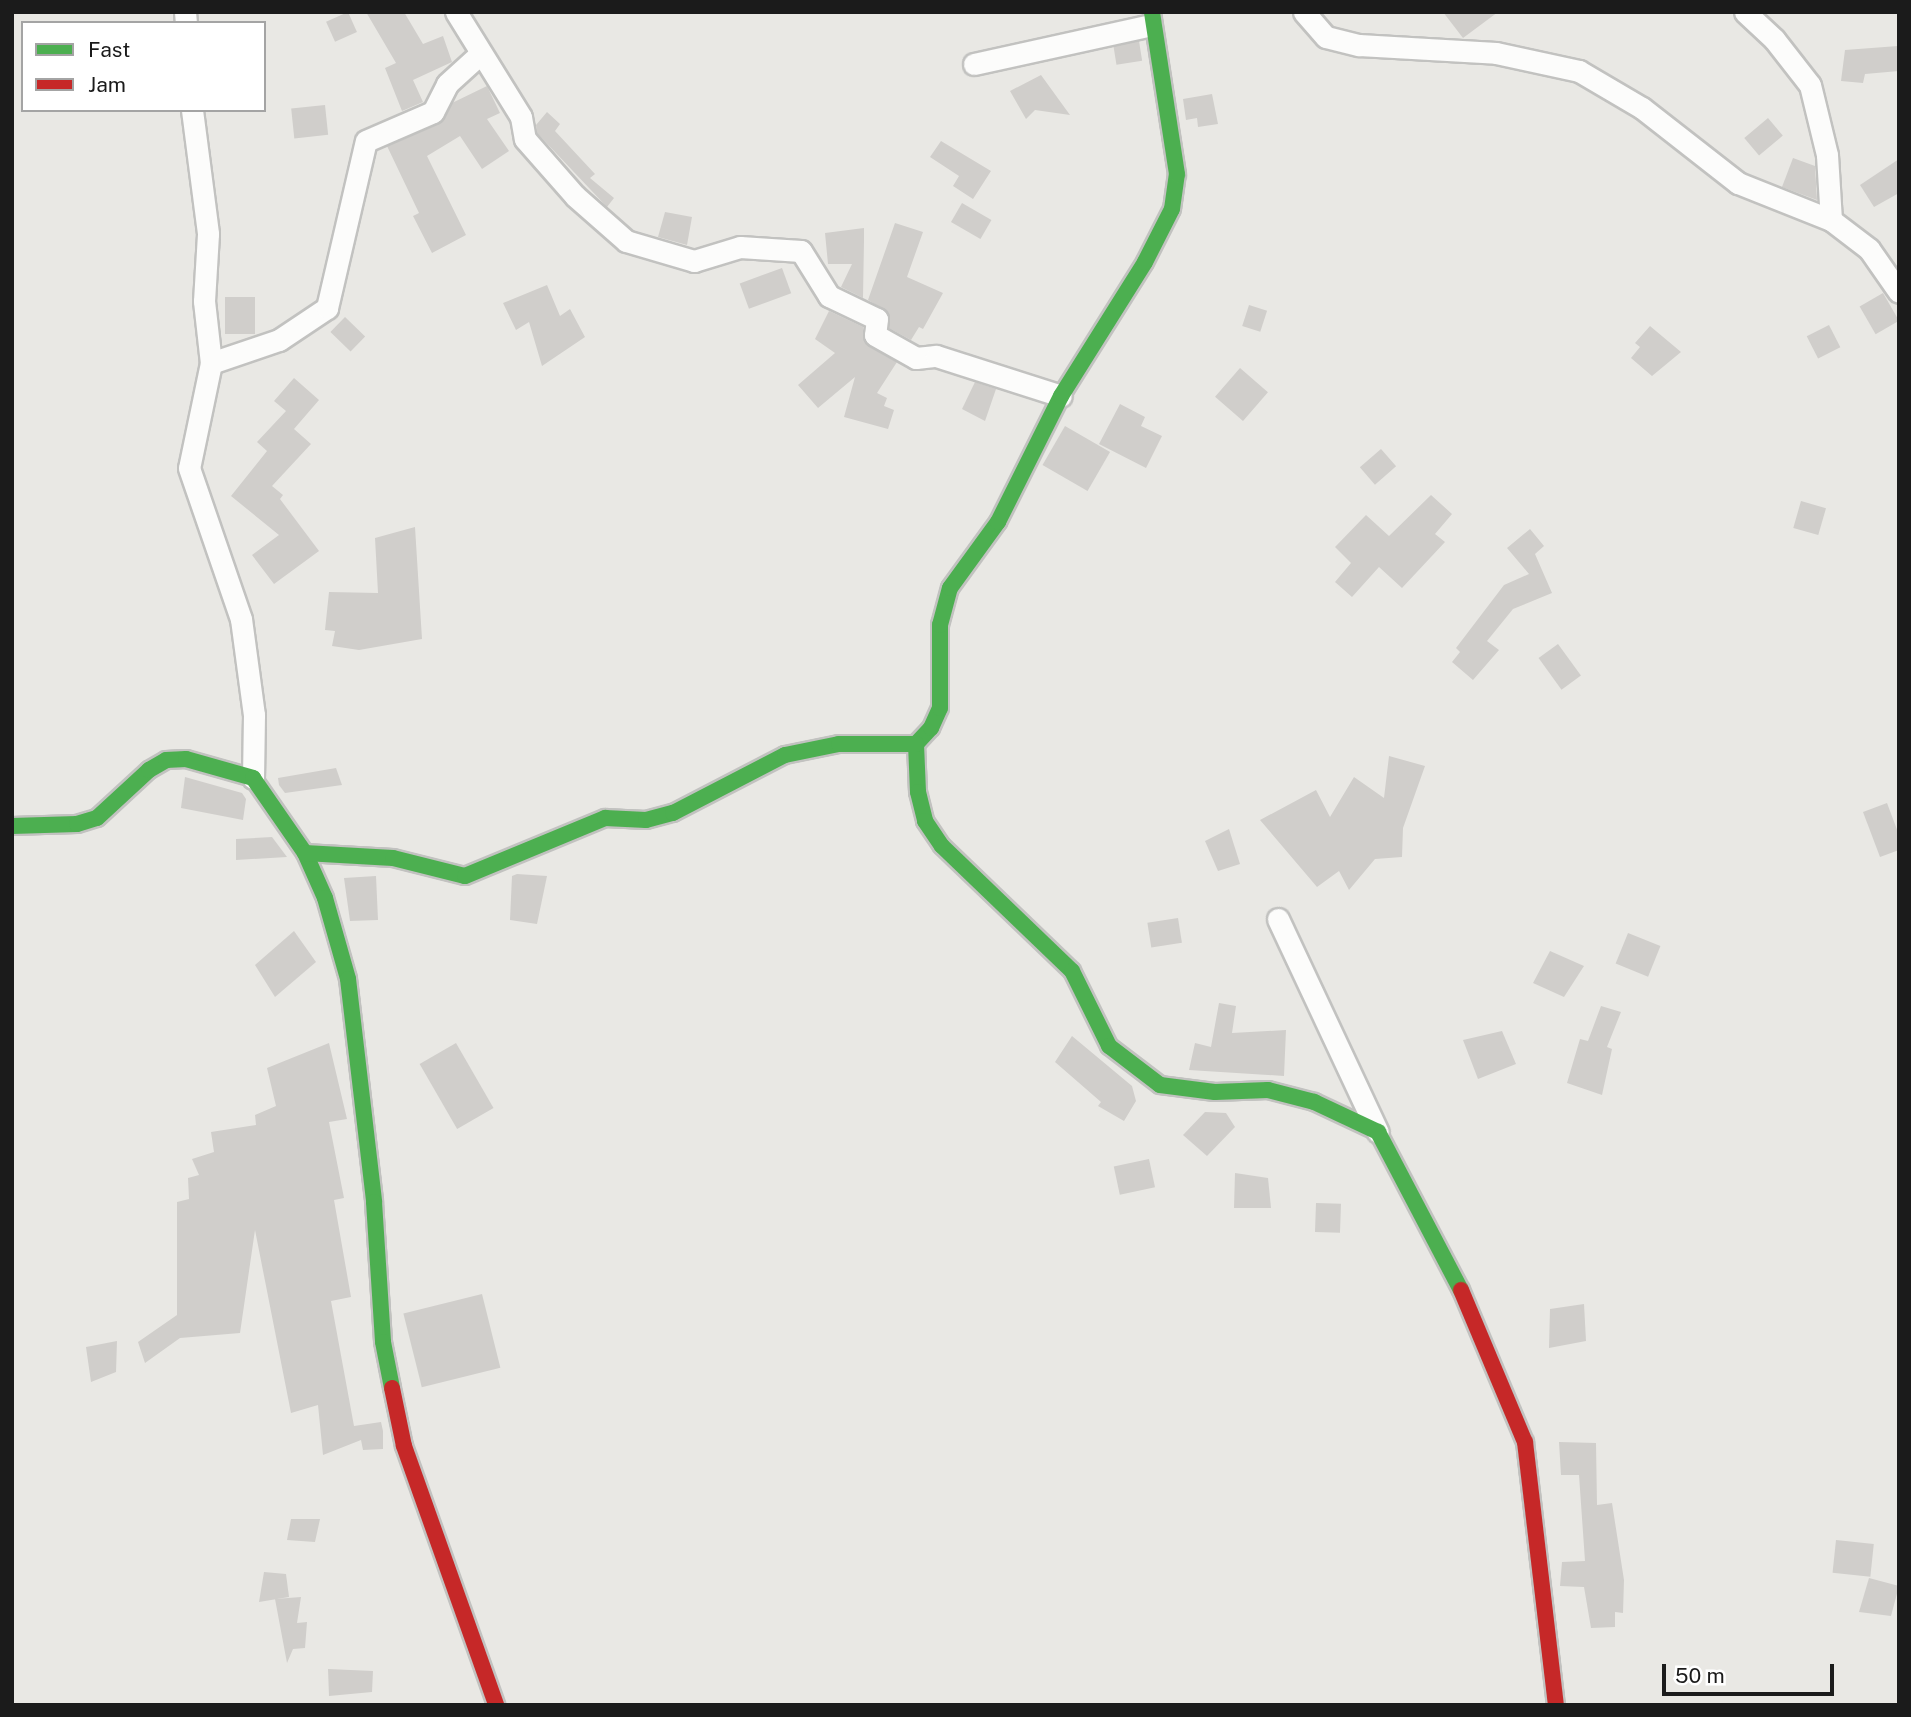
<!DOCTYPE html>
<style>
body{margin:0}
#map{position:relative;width:1911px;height:1717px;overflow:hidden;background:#e9e8e4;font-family:"Public Sans",sans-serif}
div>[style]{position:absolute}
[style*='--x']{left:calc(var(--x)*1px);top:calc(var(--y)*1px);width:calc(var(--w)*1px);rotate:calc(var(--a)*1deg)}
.building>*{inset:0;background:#d0cecb;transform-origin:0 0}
.roads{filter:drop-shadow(2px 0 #c2c2c0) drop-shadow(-2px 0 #c2c2c0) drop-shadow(0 2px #c2c2c0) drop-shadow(0 -2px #c2c2c0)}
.street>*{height:21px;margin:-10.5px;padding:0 10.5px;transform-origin:10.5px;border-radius:10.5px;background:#fcfcfb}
.fast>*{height:16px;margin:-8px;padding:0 8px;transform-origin:8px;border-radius:8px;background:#4caf50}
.jam>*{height:16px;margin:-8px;padding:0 8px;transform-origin:8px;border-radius:8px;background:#c62828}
span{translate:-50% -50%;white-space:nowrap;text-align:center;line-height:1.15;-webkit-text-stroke:6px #fff;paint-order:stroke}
.frame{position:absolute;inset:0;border:14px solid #1b1b1b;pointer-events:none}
.legend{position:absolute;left:21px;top:21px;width:245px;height:91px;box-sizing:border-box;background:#fff;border:2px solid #a4a4a4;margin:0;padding:9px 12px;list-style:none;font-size:21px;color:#1b1b1b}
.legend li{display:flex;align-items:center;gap:14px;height:35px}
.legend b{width:35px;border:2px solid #a4a4a4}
.scale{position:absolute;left:1662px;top:1664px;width:172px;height:32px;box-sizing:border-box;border:4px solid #1b1b1b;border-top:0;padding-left:9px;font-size:21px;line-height:24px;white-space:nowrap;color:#1b1b1b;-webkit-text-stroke:5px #fff;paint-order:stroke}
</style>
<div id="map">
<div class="building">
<i style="left:348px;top:12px;width:22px;height:24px;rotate:66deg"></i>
<i style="clip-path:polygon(366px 12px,404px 12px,423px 44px,443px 36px,452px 62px,413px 80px,423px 102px,402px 111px,385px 68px,396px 63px)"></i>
<i style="clip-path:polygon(1443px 12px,1498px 12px,1463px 38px)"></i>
<i style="left:1139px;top:41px;width:20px;height:26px;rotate:81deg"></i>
<i style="clip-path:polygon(1898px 46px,1899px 71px,1865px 74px,1863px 83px,1841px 81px,1845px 50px)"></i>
<i style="clip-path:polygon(1041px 75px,1070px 115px,1035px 110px,1026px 119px,1010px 91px)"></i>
<i style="clip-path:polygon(487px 86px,500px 113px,487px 119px,509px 151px,482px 169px,460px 136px,427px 156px,466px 235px,432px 253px,413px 216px,419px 213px,387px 146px,438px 124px,452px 103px)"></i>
<i style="clip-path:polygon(1212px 94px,1218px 124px,1198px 127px,1197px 118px,1186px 120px,1183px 99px)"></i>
<i style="left:325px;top:105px;width:30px;height:34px;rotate:84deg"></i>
<i style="clip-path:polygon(547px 112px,560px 124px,555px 131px,595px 174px,590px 178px,614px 198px,607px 207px,537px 133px,536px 125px)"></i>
<i style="left:1768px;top:118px;width:23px;height:31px;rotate:50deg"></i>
<i style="clip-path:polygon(941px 141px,991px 171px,973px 199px,953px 186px,959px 176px,930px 157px)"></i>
<i style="clip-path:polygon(1793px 158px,1815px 166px,1817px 200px,1782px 187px)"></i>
<i style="clip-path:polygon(1899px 159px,1899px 193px,1874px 207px,1860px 185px)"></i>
<i style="left:962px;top:203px;width:34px;height:22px;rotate:30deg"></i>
<i style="clip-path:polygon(665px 212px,692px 217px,687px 245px,658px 237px)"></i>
<i style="clip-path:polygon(895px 223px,923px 232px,907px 277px,943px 293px,923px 329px,919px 327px,911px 340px,889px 328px,888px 312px,868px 300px)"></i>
<i style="clip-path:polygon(864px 228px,864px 241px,863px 298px,841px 287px,852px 264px,828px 264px,825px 233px)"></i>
<i style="left:782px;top:268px;width:27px;height:45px;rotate:70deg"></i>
<i style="clip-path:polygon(547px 285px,560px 316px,570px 309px,585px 337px,542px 366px,529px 322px,516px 330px,503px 303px)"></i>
<i style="left:1883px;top:293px;width:32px;height:27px;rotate:60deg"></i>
<i style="left:225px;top:297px;width:30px;height:37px"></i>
<i style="left:1249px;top:305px;width:19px;height:22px;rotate:18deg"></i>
<i style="clip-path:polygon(829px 311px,863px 327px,864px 342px,897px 362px,877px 393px,887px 398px,884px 406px,894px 410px,888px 429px,844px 417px,855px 377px,818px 408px,798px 385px,835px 353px,815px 339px)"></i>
<i style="left:345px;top:317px;width:28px;height:21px;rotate:44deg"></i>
<i style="left:1829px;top:325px;width:25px;height:25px;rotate:63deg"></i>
<i style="clip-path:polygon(1650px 326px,1681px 352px,1652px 376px,1631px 358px,1640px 347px,1635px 343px)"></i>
<i style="left:1240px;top:368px;width:37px;height:38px;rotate:41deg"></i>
<i style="clip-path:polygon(294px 378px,319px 400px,294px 429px,311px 444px,272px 486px,283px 495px,280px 499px,319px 551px,274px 584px,252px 555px,279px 535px,231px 496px,267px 451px,257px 442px,286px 411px,274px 401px)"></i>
<i style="clip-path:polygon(975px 382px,996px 389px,985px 421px,962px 409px)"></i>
<i style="clip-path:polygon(1120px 404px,1145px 417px,1141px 426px,1162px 436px,1146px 468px,1099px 444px)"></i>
<i style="left:1065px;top:426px;width:52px;height:45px;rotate:30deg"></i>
<i style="left:1381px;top:449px;width:23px;height:28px;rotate:49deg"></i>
<i style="clip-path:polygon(1431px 495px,1452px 514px,1435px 534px,1445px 542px,1402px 588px,1379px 567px,1352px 597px,1335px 582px,1351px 563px,1335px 547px,1366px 515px,1389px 536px)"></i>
<i style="left:1801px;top:501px;width:26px;height:28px;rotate:16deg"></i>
<i style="clip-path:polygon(415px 527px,422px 639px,359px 650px,332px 646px,335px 631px,325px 630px,329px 592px,378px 593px,375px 538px)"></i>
<i style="clip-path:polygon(1530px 529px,1544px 546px,1535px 554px,1552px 593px,1513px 609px,1487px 641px,1499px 650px,1473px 680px,1452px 662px,1460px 652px,1456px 648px,1504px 585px,1529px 574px,1507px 548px)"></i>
<i style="left:1558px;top:644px;width:39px;height:24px;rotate:54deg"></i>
<i style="clip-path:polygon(1389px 756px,1425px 766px,1403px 828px,1402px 857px,1375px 859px,1349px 890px,1339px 871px,1317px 887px,1260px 820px,1316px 790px,1330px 817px,1354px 777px,1384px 798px)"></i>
<i style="clip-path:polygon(336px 768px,342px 785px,285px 793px,279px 785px,278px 778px)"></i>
<i style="clip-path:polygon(185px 777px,242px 793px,246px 799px,243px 820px,181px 808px)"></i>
<i style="clip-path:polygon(1887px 803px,1899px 835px,1899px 850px,1880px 857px,1863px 812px)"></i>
<i style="clip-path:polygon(1229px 829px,1240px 864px,1218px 871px,1205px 841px)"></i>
<i style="clip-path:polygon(272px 837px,287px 857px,236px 860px,236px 839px)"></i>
<i style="clip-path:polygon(517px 874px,547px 876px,537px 924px,510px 920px,512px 876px)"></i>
<i style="clip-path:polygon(376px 876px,378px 920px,350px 921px,344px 878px)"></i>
<i style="left:1178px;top:918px;width:25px;height:31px;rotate:81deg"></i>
<i style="clip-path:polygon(294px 931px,316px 962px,275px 997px,255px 965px)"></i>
<i style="left:1628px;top:933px;width:35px;height:33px;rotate:22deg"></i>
<i style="clip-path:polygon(1550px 951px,1584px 966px,1564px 997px,1533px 983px)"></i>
<i style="clip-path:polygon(1219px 1003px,1236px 1006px,1232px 1033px,1286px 1030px,1284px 1076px,1189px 1070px,1195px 1043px,1211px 1047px)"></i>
<i style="clip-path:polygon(1601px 1006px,1621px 1012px,1607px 1047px,1612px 1049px,1602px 1095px,1567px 1083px,1580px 1039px,1588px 1041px)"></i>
<i style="clip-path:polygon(1502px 1031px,1516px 1064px,1478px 1079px,1463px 1040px)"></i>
<i style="clip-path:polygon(1072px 1036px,1132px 1086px,1136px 1101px,1124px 1121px,1098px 1106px,1101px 1102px,1055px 1062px)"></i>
<i style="clip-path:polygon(329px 1043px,347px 1119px,329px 1122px,344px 1198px,334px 1200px,351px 1297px,331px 1301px,354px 1426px,381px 1422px,383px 1431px,383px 1449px,363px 1450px,361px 1440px,323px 1455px,318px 1405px,291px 1413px,255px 1230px,240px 1333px,180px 1338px,145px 1363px,138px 1342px,177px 1315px,177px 1202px,189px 1199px,188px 1178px,199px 1175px,192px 1159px,214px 1152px,211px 1132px,256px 1125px,255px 1115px,276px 1106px,267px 1068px)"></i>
<i style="left:456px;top:1043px;width:75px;height:42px;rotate:60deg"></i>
<i style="clip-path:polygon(1205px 1112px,1226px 1113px,1235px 1127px,1207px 1156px,1183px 1135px)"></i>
<i style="left:1149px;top:1159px;width:29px;height:36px;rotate:78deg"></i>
<i style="clip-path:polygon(1235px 1173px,1268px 1178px,1271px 1208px,1234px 1208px)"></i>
<i style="left:1316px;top:1203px;width:25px;height:29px;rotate:2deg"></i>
<i style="left:482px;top:1294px;width:76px;height:81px;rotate:76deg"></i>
<i style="clip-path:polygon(1584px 1304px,1586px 1341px,1549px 1348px,1550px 1309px)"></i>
<i style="clip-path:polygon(117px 1341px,116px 1372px,91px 1382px,86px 1347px)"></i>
<i style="clip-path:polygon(1559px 1442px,1596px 1443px,1597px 1505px,1612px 1503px,1624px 1580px,1623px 1613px,1615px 1612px,1615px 1627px,1591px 1628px,1584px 1587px,1560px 1586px,1562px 1562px,1585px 1561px,1579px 1475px,1561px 1475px)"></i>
<i style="clip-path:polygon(291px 1519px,320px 1519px,315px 1542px,287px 1540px)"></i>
<i style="left:1836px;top:1540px;width:38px;height:33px;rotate:6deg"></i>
<i style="clip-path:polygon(264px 1572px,286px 1574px,289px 1597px,259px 1602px)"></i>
<i style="clip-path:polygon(1869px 1578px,1899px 1586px,1891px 1616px,1859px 1612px)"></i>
<i style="clip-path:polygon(301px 1597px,297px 1623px,307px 1622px,305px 1648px,293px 1649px,287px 1663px,275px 1599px)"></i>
<i style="clip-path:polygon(328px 1669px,373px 1671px,372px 1692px,329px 1696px)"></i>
</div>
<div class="roads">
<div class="street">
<i style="--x:185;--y:12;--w:11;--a:85"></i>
<i style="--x:456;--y:12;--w:123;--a:58.2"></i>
<i style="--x:521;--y:117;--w:22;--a:80"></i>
<i style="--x:525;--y:139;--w:76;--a:48.7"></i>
<i style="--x:575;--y:196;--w:68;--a:41.4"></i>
<i style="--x:626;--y:241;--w:71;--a:16.4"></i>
<i style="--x:694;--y:261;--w:48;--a:-16.9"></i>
<i style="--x:740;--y:247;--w:61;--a:3.8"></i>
<i style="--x:801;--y:251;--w:53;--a:58.1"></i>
<i style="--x:829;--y:296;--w:53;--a:25.6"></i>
<i style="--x:877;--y:319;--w:16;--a:97"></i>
<i style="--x:875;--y:335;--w:47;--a:29.3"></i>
<i style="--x:916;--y:358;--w:20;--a:-6"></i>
<i style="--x:936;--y:356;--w:131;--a:17.7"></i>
<i style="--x:1304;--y:12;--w:33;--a:49"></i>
<i style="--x:1326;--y:37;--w:34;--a:14"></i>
<i style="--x:1359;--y:45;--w:137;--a:3.3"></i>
<i style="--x:1496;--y:53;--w:85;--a:12.2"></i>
<i style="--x:1579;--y:71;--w:73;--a:30.4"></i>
<i style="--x:1642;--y:108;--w:122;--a:38"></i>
<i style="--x:1738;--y:183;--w:100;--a:21.7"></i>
<i style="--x:1831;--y:220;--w:48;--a:37.3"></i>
<i style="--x:1869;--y:249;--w:52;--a:55.1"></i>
<i style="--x:1745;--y:12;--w:40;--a:43"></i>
<i style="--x:1774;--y:39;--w:58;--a:52"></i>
<i style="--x:1810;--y:85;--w:72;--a:76.3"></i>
<i style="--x:1827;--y:155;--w:65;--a:86.5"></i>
<i style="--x:974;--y:64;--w:181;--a:-12.4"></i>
<i style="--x:192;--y:110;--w:125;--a:82.6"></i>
<i style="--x:208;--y:234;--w:67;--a:93.4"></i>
<i style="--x:204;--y:301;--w:62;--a:83.6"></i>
<i style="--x:211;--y:363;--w:107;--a:101.8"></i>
<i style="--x:189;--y:468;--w:160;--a:71"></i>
<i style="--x:241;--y:619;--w:97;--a:82.3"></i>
<i style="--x:254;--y:715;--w:63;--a:90.9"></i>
<i style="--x:211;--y:363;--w:72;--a:-18.7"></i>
<i style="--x:279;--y:340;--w:58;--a:-33.7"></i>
<i style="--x:327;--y:308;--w:171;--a:-76.9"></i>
<i style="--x:366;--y:141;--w:73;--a:-23.4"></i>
<i style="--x:433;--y:112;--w:31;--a:-63"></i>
<i style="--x:447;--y:84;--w:45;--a:-42.3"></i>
<i style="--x:1278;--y:919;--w:235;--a:64.9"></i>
</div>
<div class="fast">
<i style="--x:916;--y:744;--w:48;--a:87.6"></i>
<i style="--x:918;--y:792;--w:30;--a:76"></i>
<i style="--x:925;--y:821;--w:30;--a:56"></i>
<i style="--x:942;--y:846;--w:180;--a:43.9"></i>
<i style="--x:1072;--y:971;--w:84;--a:63.7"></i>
<i style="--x:1109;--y:1046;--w:64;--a:37.4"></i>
<i style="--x:1160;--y:1085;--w:55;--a:7.3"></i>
<i style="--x:1215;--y:1092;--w:53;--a:-2.2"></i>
<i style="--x:1268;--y:1090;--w:48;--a:14.6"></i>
<i style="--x:1314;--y:1102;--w:71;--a:25.1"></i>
<i style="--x:1378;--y:1132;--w:178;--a:62.3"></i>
<i style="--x:916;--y:744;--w:22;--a:-47"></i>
<i style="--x:931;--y:728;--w:22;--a:-66"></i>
<i style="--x:940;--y:708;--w:83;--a:-90"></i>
<i style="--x:940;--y:625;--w:38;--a:-75"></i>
<i style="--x:950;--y:588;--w:82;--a:-54"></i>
<i style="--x:998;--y:522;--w:141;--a:-63.4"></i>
<i style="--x:1061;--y:396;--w:158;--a:-57.9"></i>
<i style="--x:1145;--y:262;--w:59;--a:-63"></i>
<i style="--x:1172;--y:209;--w:35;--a:-82"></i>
<i style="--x:1177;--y:174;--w:164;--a:-98.8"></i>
<i style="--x:12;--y:826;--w:65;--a:-1.8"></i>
<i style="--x:77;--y:824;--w:21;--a:-17"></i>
<i style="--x:97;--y:818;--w:71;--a:-42.7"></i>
<i style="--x:149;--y:770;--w:20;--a:-30"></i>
<i style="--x:166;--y:760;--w:20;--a:-3"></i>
<i style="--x:186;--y:759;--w:70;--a:15.8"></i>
<i style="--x:253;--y:778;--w:91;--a:55.3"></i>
<i style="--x:305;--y:853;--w:49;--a:66"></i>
<i style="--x:325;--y:898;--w:84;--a:74.1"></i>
<i style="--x:348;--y:979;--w:225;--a:83.3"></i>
<i style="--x:374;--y:1202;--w:140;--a:86.3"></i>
<i style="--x:383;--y:1342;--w:47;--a:78.9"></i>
<i style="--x:305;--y:853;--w:88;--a:3.3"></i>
<i style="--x:393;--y:858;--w:74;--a:14"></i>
<i style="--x:465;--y:876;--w:152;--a:-22.5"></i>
<i style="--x:605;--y:818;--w:41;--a:2.8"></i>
<i style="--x:646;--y:820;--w:28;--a:-15"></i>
<i style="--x:673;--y:813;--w:126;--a:-27.4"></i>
<i style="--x:785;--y:755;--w:55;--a:-11.5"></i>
<i style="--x:839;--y:744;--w:77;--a:0"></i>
</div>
<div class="jam">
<i style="--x:1461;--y:1290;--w:165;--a:67.2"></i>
<i style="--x:1525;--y:1442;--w:265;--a:83.3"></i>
<i style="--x:392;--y:1388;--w:59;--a:78.3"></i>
<i style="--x:404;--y:1446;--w:275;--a:70.4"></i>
</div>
</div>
<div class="frame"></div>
<ul class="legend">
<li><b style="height:9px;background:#4caf50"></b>Fast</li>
<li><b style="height:9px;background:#c62828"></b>Jam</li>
</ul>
<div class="scale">50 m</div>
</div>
